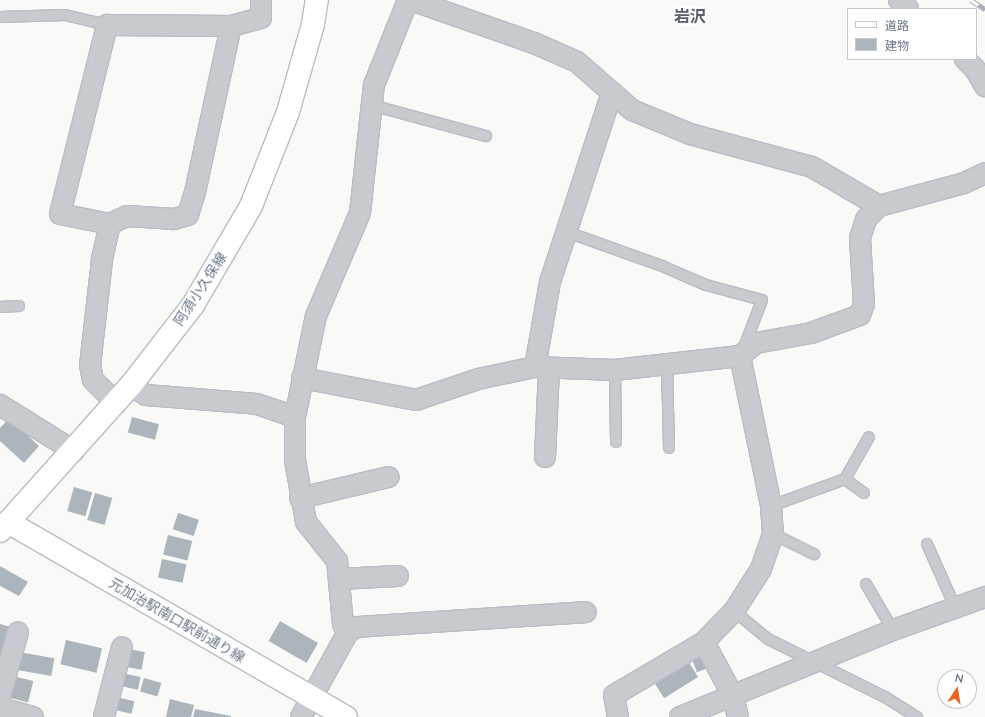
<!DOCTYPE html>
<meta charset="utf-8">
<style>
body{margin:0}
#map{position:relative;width:985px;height:717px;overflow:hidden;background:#f9f9f7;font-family:Lato,"Noto Sans JP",sans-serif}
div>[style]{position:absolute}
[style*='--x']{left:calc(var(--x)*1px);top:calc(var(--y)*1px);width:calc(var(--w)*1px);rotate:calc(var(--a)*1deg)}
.building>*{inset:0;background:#adb5bc;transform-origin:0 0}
.roads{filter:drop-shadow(1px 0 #b9bec3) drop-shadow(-1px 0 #b9bec3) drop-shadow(0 1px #b9bec3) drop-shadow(0 -1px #b9bec3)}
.lane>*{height:10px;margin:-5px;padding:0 5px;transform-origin:5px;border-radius:5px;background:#c7cace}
.street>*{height:20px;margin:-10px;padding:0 10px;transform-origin:10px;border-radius:10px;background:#c7cace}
.secondary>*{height:22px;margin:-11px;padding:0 11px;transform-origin:11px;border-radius:11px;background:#fff}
.rail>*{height:4.5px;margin-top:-2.25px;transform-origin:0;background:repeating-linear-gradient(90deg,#fff 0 9px,#a7adb3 0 18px);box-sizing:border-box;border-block:1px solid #a7adb3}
span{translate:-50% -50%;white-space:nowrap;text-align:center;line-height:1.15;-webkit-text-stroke:4px #fff;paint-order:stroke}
.street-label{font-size:14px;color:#677789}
.quarter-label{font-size:16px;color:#55616d;font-weight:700}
.legend{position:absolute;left:847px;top:8px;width:130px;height:52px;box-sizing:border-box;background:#fff;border:1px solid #c2c9d0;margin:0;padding:5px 7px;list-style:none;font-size:12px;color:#677789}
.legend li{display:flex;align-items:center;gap:8px;height:20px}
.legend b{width:20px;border:1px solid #c2c9d0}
.north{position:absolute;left:937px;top:669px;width:40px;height:40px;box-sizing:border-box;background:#fff;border:1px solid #c2c9d0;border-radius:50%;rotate:12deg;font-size:11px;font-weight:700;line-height:16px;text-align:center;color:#677789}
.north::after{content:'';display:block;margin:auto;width:14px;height:18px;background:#e96526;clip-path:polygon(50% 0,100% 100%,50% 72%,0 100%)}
</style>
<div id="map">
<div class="building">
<i style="left:132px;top:417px;width:28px;height:16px;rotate:15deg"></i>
<i style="clip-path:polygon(9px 418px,39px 446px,24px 463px,0 441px,0 428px)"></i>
<i style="left:74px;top:487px;width:19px;height:25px;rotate:16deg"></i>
<i style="left:95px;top:493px;width:18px;height:28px;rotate:16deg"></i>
<i style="left:178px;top:513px;width:22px;height:17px;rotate:18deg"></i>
<i style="left:168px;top:535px;width:25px;height:20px;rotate:14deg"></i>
<i style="left:162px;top:559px;width:25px;height:19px;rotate:12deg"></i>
<i style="clip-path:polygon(0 566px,28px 582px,19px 596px,0 586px)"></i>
<i style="left:280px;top:621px;width:44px;height:23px;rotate:30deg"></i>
<i style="clip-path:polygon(0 624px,11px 627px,0 656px)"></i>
<i style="left:66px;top:640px;width:37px;height:25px;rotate:13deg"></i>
<i style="left:128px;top:649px;width:17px;height:18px;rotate:10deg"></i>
<i style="left:19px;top:652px;width:36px;height:18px;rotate:10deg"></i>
<i style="left:703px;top:654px;width:15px;height:12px;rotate:70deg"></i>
<i style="left:688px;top:661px;width:19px;height:40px;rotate:58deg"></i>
<i style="left:122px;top:673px;width:19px;height:13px;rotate:12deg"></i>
<i style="left:13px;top:676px;width:21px;height:22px;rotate:14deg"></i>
<i style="left:144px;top:678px;width:18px;height:14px;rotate:16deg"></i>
<i style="left:112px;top:696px;width:23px;height:13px;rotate:13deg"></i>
<i style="clip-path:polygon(170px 699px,194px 705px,191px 717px,166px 717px)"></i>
<i style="clip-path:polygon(195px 709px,231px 716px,231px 717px,193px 717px)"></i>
</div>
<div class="roads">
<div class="lane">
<i style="--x:0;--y:17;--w:65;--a:-1.8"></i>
<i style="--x:65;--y:15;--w:43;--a:13.4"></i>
<i style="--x:371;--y:105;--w:119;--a:15.1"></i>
<i style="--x:567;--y:232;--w:101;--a:19.7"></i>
<i style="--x:662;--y:266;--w:48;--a:23.4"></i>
<i style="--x:706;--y:285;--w:58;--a:15"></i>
<i style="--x:762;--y:300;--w:53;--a:110.8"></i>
<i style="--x:0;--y:307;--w:19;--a:-3"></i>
<i style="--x:667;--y:366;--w:82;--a:88.6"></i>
<i style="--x:615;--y:370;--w:72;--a:89.2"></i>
<i style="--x:864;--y:493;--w:24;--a:-144"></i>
<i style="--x:845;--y:479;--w:48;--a:-60.3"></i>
<i style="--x:771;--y:506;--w:79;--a:-20"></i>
<i style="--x:773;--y:534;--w:46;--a:26"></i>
<i style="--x:927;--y:544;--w:69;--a:66"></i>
<i style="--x:866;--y:584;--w:53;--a:59.6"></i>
<i style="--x:734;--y:611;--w:44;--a:39.5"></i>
<i style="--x:768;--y:639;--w:131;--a:26.4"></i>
<i style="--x:885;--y:697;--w:38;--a:32"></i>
</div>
<div class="street">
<i style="--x:411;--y:0;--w:130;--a:19.3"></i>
<i style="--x:534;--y:43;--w:47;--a:23.8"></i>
<i style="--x:577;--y:62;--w:73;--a:41.1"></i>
<i style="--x:632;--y:110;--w:63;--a:22.5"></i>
<i style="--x:690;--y:134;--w:126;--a:15.1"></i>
<i style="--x:812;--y:167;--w:78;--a:30.2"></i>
<i style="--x:879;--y:206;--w:88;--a:-15.1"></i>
<i style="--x:964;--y:183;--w:23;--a:-25"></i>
<i style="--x:899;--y:0;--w:13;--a:45"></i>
<i style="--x:231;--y:26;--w:170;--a:102.2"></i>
<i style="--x:195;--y:192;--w:24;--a:107"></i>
<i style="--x:188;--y:215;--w:15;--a:164"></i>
<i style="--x:174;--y:219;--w:47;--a:-176.3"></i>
<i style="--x:127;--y:216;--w:19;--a:155"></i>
<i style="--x:110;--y:224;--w:51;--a:-168.7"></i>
<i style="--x:60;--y:214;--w:195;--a:-76"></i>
<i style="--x:107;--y:25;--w:124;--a:0.5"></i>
<i style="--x:231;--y:26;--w:31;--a:-15"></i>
<i style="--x:261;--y:18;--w:18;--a:-90"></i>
<i style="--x:965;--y:59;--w:14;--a:45"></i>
<i style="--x:975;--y:69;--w:20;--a:60"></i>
<i style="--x:110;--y:224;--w:37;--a:103"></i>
<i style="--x:102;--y:260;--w:106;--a:96.5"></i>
<i style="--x:90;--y:365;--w:15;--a:79"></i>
<i style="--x:93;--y:380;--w:33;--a:45"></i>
<i style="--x:740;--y:356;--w:21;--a:-39"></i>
<i style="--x:756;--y:343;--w:56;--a:-10.3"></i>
<i style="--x:811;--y:333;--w:52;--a:-20.2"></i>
<i style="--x:860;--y:315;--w:12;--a:-70"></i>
<i style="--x:864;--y:304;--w:66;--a:-93.5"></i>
<i style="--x:860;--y:238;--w:20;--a:-72"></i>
<i style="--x:866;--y:219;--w:18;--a:-45"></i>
<i style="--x:535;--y:367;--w:86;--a:-80"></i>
<i style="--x:550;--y:282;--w:200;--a:-71.9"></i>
<i style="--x:302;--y:378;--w:116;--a:10.9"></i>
<i style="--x:416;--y:400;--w:65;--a:-18.7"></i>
<i style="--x:478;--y:379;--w:58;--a:-11.9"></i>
<i style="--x:535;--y:367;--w:80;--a:2.1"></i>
<i style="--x:615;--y:370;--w:126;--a:-6.4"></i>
<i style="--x:740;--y:356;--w:153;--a:78.3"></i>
<i style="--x:771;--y:506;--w:28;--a:86"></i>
<i style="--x:773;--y:534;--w:37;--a:109"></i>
<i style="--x:761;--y:569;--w:50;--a:122.7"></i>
<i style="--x:734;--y:611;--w:43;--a:134.1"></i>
<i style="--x:704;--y:642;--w:104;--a:149.5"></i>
<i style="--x:614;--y:695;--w:22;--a:80"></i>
<i style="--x:131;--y:385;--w:18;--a:34"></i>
<i style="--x:146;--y:395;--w:111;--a:4.6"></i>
<i style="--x:257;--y:404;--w:40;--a:18.9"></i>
<i style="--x:0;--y:405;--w:87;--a:31.9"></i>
<i style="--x:545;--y:457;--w:88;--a:-87.4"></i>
<i style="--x:300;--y:498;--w:91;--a:-13.3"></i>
<i style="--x:339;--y:579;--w:59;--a:-2.9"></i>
<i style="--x:348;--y:632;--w:9;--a:-122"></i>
<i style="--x:343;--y:624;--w:63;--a:-95.4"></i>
<i style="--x:337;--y:561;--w:50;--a:-128.5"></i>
<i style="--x:306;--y:522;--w:63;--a:-100.1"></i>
<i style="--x:295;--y:460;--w:43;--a:-90"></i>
<i style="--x:295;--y:417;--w:103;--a:-78.3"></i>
<i style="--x:316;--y:316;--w:112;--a:-66.9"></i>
<i style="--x:360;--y:213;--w:129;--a:-83.8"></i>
<i style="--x:374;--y:85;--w:92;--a:-68.2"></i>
<i style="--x:704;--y:642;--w:61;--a:61.8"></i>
<i style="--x:733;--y:696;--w:22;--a:77"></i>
<i style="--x:0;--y:696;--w:66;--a:-74.3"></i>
<i style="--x:0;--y:708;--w:34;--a:15"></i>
<i style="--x:104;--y:717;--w:72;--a:-75.6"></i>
<i style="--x:301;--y:717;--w:97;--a:-61.1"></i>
<i style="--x:348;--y:632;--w:10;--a:-29"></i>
<i style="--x:357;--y:627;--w:229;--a:-3.7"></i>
<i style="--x:680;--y:717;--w:230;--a:-22.2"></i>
<i style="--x:893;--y:630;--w:98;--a:-19.7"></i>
</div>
<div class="secondary">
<i style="--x:8;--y:522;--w:390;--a:30"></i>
<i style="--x:0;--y:531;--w:196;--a:-48.1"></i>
<i style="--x:131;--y:385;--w:101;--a:-52.2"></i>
<i style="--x:193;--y:305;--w:115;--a:-59.6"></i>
<i style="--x:251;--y:206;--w:101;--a:-68.5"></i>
<i style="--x:288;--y:112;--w:91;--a:-74.1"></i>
<i style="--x:313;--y:24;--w:24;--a:-81"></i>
</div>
</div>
<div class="rail">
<i style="--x:971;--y:0;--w:17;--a:33"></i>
</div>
<div class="street-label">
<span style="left:200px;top:289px;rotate:-57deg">阿須小久保線</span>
<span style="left:177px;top:620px;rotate:30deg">元加治駅南口駅前通り線</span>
</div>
<div class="quarter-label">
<span style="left:690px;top:16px">岩沢</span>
</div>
<ul class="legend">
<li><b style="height:5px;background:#fff"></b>道路</li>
<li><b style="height:11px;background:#adb5bc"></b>建物</li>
</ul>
<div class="north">N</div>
</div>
